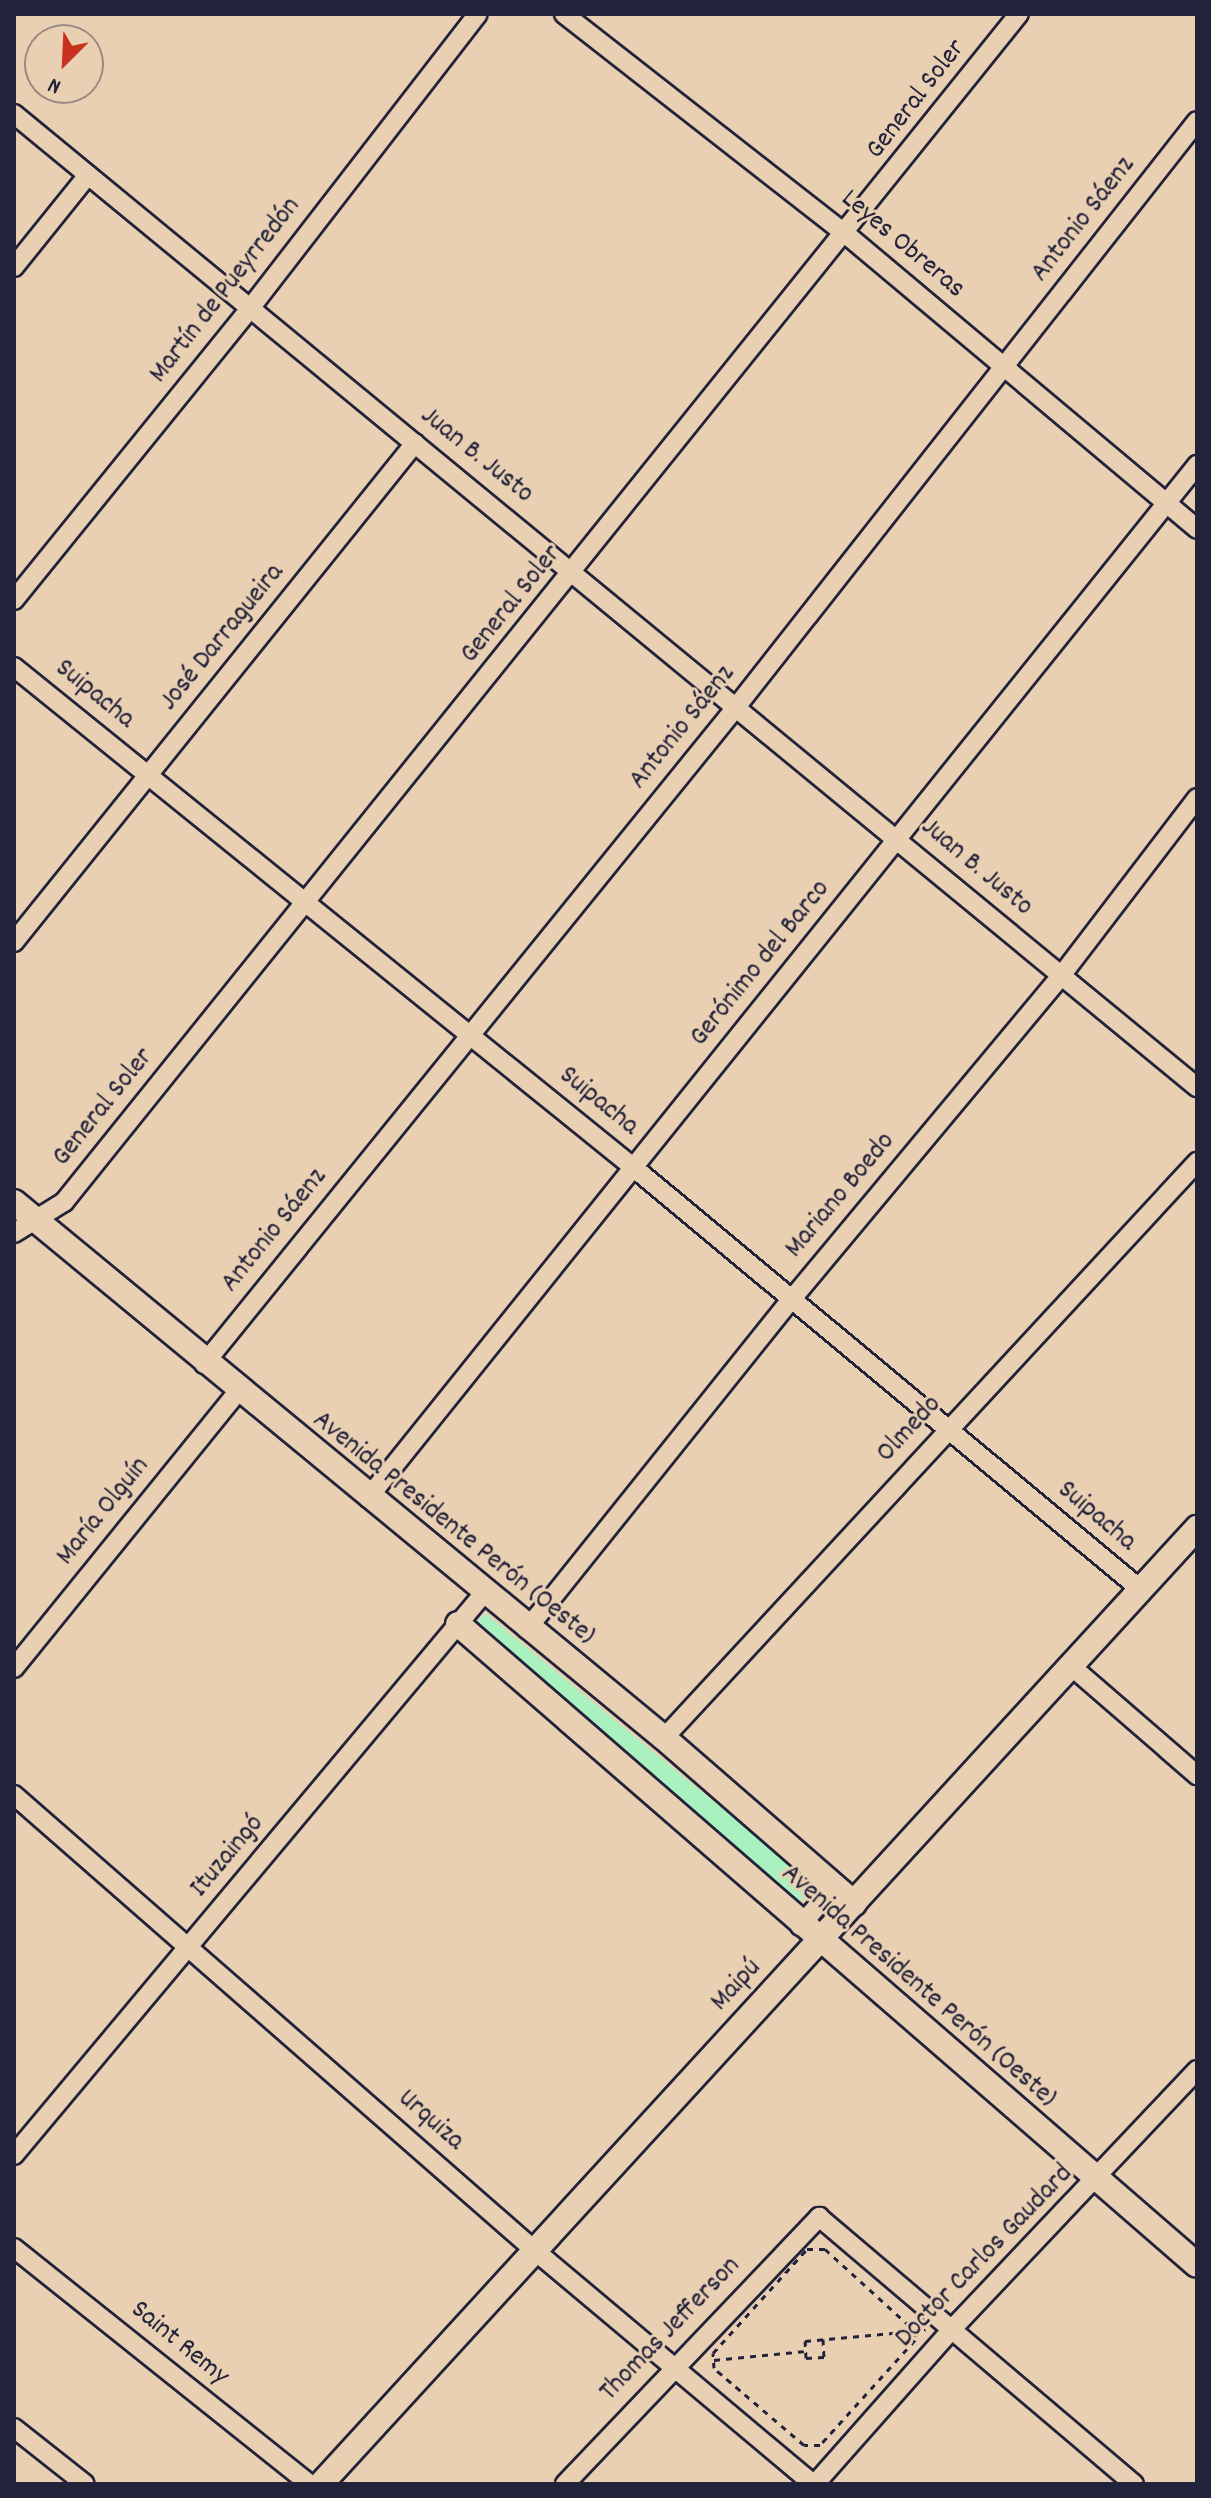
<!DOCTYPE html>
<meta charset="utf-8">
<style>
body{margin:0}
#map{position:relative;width:1211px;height:2498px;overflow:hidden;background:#ead0b2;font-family:Dekko,sans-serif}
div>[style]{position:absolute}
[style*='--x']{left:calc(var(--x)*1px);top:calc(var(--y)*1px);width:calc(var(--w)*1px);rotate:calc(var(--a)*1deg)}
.green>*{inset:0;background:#a9f1be}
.path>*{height:3px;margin-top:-1.5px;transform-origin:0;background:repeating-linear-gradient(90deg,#22223b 0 6px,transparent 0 12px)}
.roads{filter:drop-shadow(2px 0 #22223b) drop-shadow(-2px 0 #22223b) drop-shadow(0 2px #22223b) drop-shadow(0 -2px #22223b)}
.minor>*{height:18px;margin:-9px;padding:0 9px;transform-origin:9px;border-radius:9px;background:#ead0b2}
.secondary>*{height:24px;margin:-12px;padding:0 12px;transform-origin:12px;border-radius:12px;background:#ead0b2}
span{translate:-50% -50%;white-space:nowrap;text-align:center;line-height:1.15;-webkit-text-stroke:6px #ead0b2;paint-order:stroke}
.street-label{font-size:28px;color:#22223b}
.frame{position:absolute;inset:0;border:16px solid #22223b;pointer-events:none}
.north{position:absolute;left:24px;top:24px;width:80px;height:80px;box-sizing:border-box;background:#ead0b2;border:2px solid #9a8a82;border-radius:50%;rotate:204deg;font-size:22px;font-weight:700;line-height:32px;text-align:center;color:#22223b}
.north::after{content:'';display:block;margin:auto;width:28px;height:36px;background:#c8321e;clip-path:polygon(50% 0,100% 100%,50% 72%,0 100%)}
</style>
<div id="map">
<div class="green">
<i style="clip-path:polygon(485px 1613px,804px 1876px,804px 1900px,784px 1900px,474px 1625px)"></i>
</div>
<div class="path">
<i style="--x:807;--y:2249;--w:18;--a:0"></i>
<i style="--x:825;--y:2249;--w:122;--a:42.3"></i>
<i style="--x:915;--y:2331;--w:9;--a:90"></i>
<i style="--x:915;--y:2340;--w:142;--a:132.1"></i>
<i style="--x:820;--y:2445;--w:16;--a:180"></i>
<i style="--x:804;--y:2445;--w:118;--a:-139.5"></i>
<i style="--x:714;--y:2368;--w:15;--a:-94"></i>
<i style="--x:713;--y:2353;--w:140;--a:-47.9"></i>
<i style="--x:823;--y:2339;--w:18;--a:87"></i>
<i style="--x:824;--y:2357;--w:18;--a:177"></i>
<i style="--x:806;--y:2358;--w:17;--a:-93"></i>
<i style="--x:805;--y:2341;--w:121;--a:-5.2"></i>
<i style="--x:714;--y:2360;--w:92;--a:-5.6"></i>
</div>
<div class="roads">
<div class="minor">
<i style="--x:564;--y:14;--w:359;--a:38"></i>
<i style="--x:847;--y:235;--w:457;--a:40"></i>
<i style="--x:14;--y:114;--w:1532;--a:39.44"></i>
<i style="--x:14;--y:267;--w:118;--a:-51.2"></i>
<i style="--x:14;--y:600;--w:378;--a:-51"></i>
<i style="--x:252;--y:306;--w:369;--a:-52.3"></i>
<i style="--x:14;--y:667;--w:796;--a:38.93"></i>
<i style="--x:633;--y:1167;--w:660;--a:39.77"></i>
<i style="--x:14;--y:942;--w:640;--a:-51.21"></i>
<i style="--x:14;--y:1233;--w:59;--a:-31.8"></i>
<i style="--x:64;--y:1202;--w:1524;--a:-51.21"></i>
<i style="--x:204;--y:1364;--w:847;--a:-50.99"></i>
<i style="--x:737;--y:706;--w:744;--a:-51.82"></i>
<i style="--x:368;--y:1498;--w:1325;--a:-51.25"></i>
<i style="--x:527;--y:1629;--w:422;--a:-51.3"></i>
<i style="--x:791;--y:1300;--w:422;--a:-50.2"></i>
<i style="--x:1061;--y:976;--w:224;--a:-52.6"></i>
<i style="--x:1071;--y:1666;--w:167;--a:40.9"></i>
<i style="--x:14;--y:1668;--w:356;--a:-51"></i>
<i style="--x:664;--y:1738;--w:785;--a:-47.22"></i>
<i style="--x:14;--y:1795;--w:690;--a:41.18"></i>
<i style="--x:533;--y:2249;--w:366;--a:40"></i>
<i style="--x:800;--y:1926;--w:52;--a:-48.9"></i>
<i style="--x:14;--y:2155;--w:733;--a:-50.09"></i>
<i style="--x:14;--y:2248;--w:379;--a:38.6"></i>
<i style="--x:14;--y:2428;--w:90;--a:38.3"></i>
<i style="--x:565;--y:2484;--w:369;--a:-46.4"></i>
<i style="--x:819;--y:2217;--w:413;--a:40.3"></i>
<i style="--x:815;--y:2484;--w:208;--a:-48.5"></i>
<i style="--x:953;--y:2328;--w:355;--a:-46.6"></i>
</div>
<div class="secondary">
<i style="--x:14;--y:1202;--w:842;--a:39.51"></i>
<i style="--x:664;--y:1738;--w:252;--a:41"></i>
<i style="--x:458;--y:1624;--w:978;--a:40.94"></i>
<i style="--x:321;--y:2484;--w:1297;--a:-47.5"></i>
</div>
</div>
<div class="street-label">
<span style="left:917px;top:100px;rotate:-52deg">General Soler</span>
<span style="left:1084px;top:220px;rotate:-52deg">Antonio Sáenz</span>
<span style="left:902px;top:245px;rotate:40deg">Leyes Obreras</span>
<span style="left:226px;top:291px;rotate:-52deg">Martín de Pueyrredón</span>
<span style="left:476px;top:456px;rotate:39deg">Juan B. Justo</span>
<span style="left:512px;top:605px;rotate:-51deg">General Soler</span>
<span style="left:223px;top:638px;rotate:-51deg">José Darragueira</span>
<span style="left:94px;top:695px;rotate:39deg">Suipacha</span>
<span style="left:683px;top:728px;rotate:-51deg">Antonio Sáenz</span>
<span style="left:976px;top:868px;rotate:40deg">Juan B. Justo</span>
<span style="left:761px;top:964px;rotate:-51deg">Gerónimo del Barco</span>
<span style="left:598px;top:1102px;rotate:39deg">Suipacha</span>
<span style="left:104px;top:1108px;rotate:-51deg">General Soler</span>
<span style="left:841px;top:1196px;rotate:-50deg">Mariano Boedo</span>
<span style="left:275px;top:1231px;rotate:-51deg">Antonio Sáenz</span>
<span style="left:910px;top:1430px;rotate:-47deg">Olmedo</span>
<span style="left:104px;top:1512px;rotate:-51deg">María Olguín</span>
<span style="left:1096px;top:1517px;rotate:40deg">Suipacha</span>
<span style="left:453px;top:1529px;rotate:39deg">Avenida Presidente Perón (Oeste)</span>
<span style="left:228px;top:1857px;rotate:-50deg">Ituzaingó</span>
<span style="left:737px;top:1986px;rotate:-47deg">Maipú</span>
<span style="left:918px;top:1987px;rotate:41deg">Avenida Presidente Perón (Oeste)</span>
<span style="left:430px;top:2121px;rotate:41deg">Urquiza</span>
<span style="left:985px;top:2257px;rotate:-46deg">Doctor Carlos Gaudard</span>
<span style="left:671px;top:2330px;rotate:-46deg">Thomas Jefferson</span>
<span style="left:179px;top:2344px;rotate:39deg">Saint Remy</span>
</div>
<div class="frame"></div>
<div class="north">N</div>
</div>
